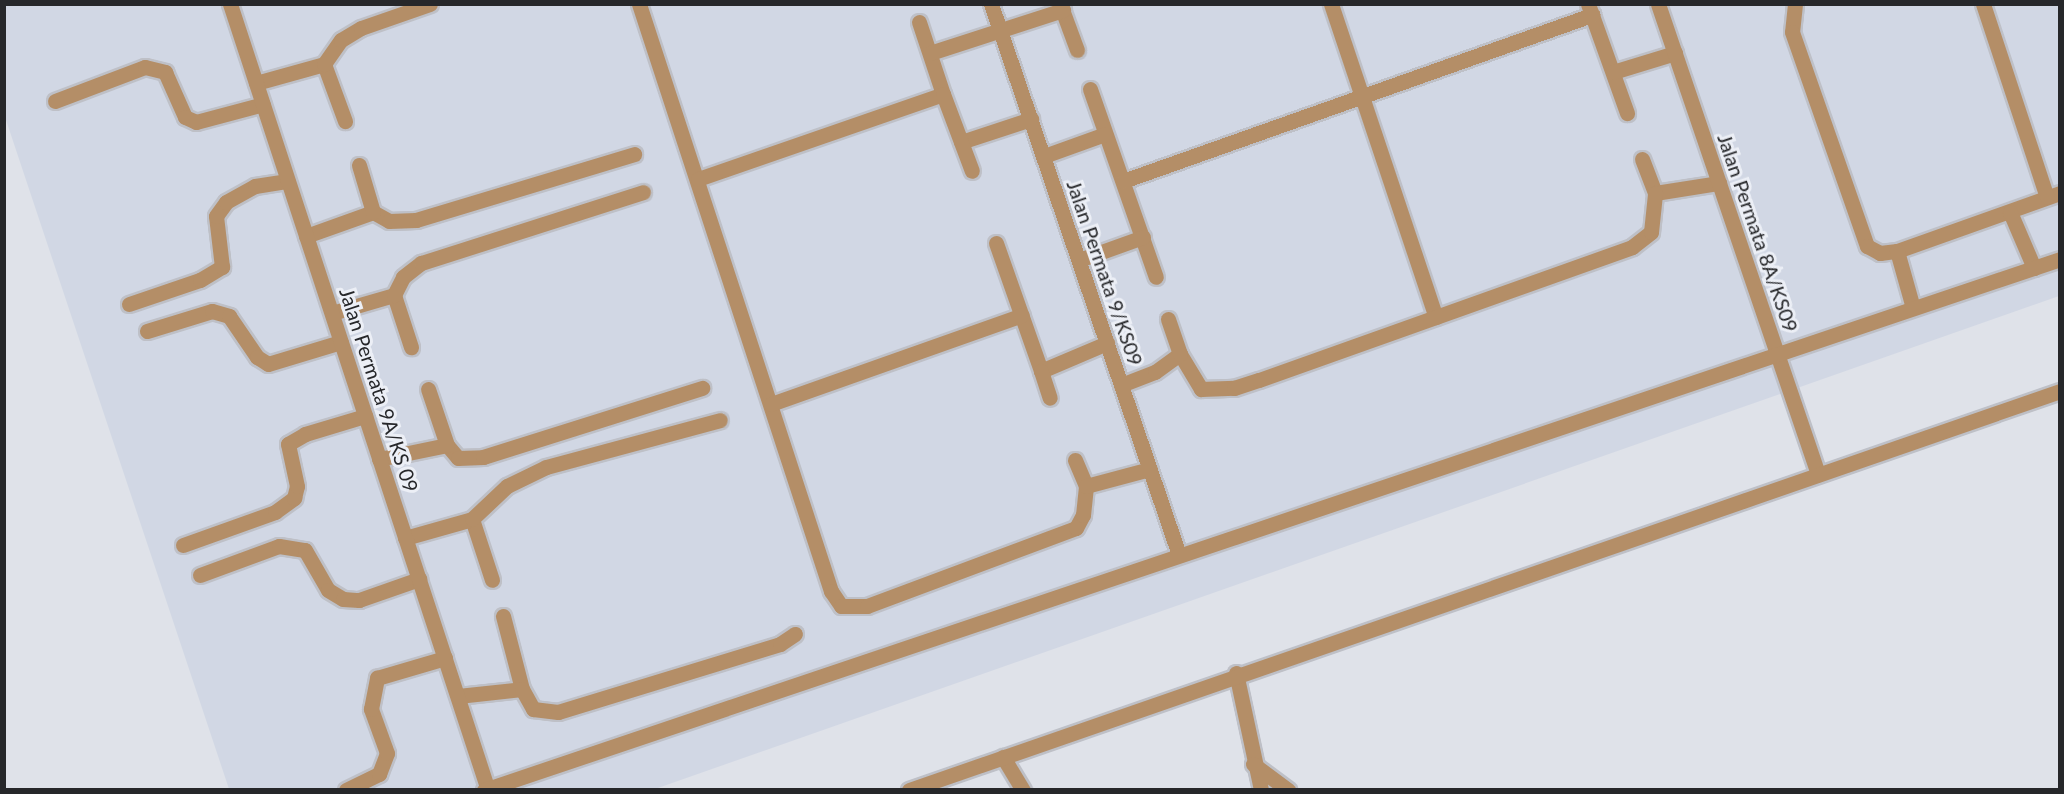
<!DOCTYPE html>
<style>
body{margin:0}
#map{position:relative;width:2064px;height:794px;overflow:hidden;background:#dfe2e9;font-family:Lato,sans-serif}
div>[style]{position:absolute}
[style*='--x']{left:calc(var(--x)*1px);top:calc(var(--y)*1px);width:calc(var(--w)*1px);rotate:calc(var(--a)*1deg)}
.built>*{inset:0;background:#d1d7e4}
.roads{filter:drop-shadow(2px 0 #bec0c7) drop-shadow(-2px 0 #bec0c7) drop-shadow(0 2px #bec0c7) drop-shadow(0 -2px #bec0c7)}
.service>*{height:15px;margin:-7.5px;padding:0 7.5px;transform-origin:7.5px;border-radius:7.5px;background:#b48e67}
.minor>*{height:15px;margin:-7.5px;padding:0 7.5px;transform-origin:7.5px;border-radius:7.5px;background:#b48e67}
span{translate:-50% -50%;white-space:nowrap;text-align:center;line-height:1.15;-webkit-text-stroke:6px #eceff6;paint-order:stroke}
.street-label{font-size:20px;color:#26272a}
.frame{position:absolute;inset:0;border:6px solid #26272a;pointer-events:none}
</style>
<div id="map">
<div class="built">
<i style="clip-path:polygon(4px 5px,2059px 5px,2059px 296px,655px 789px,229px 789px,5px 117px)"></i>
</div>
<div class="roads">
<div class="service">
<i style="--x:639;--y:4;--w:618;--a:71.89"></i>
<i style="--x:831;--y:591;--w:18;--a:56"></i>
<i style="--x:841;--y:606;--w:26;--a:0"></i>
<i style="--x:867;--y:606;--w:223;--a:-20.5"></i>
<i style="--x:1076;--y:528;--w:15;--a:-62"></i>
<i style="--x:1083;--y:515;--w:29;--a:-84"></i>
<i style="--x:1060;--y:4;--w:49;--a:69.7"></i>
<i style="--x:1331;--y:4;--w:330;--a:71.5"></i>
<i style="--x:1588;--y:4;--w:116;--a:70.3"></i>
<i style="--x:1795;--y:4;--w:28;--a:96"></i>
<i style="--x:1792;--y:32;--w:227;--a:70.7"></i>
<i style="--x:1867;--y:246;--w:15;--a:28"></i>
<i style="--x:1880;--y:253;--w:17;--a:-7"></i>
<i style="--x:1897;--y:251;--w:173;--a:-19.6"></i>
<i style="--x:1983;--y:4;--w:203;--a:71.7"></i>
<i style="--x:919;--y:22;--w:76;--a:71.6"></i>
<i style="--x:930;--y:53;--w:140;--a:-17.9"></i>
<i style="--x:324;--y:64;--w:61;--a:69.8"></i>
<i style="--x:1613;--y:72;--w:65;--a:-17"></i>
<i style="--x:256;--y:83;--w:71;--a:-15.6"></i>
<i style="--x:324;--y:64;--w:29;--a:-55"></i>
<i style="--x:341;--y:40;--w:23;--a:-31"></i>
<i style="--x:361;--y:28;--w:73;--a:-19.2"></i>
<i style="--x:1090;--y:89;--w:199;--a:70.7"></i>
<i style="--x:55;--y:101;--w:96;--a:-20.7"></i>
<i style="--x:145;--y:67;--w:21;--a:14"></i>
<i style="--x:165;--y:72;--w:49;--a:66"></i>
<i style="--x:185;--y:117;--w:12;--a:24"></i>
<i style="--x:196;--y:122;--w:69;--a:-15"></i>
<i style="--x:961;--y:142;--w:74;--a:-18.2"></i>
<i style="--x:1044;--y:156;--w:65;--a:-19.8"></i>
<i style="--x:1642;--y:159;--w:36;--a:69"></i>
<i style="--x:1655;--y:193;--w:65;--a:-8.9"></i>
<i style="--x:698;--y:179;--w:259;--a:-19.1"></i>
<i style="--x:943;--y:94;--w:82;--a:69.4"></i>
<i style="--x:1123;--y:181;--w:498;--a:-19.5"></i>
<i style="--x:373;--y:212;--w:18;--a:29"></i>
<i style="--x:389;--y:221;--w:27;--a:-2"></i>
<i style="--x:416;--y:220;--w:228;--a:-16.8"></i>
<i style="--x:2010;--y:212;--w:61;--a:66.8"></i>
<i style="--x:306;--y:236;--w:71;--a:-19.7"></i>
<i style="--x:373;--y:212;--w:49;--a:-106.6"></i>
<i style="--x:996;--y:243;--w:136;--a:70.6"></i>
<i style="--x:1041;--y:371;--w:72;--a:-23"></i>
<i style="--x:1897;--y:251;--w:59;--a:74.3"></i>
<i style="--x:1079;--y:260;--w:68;--a:-19.8"></i>
<i style="--x:394;--y:295;--w:55;--a:71.9"></i>
<i style="--x:129;--y:304;--w:75;--a:-18.7"></i>
<i style="--x:200;--y:280;--w:26;--a:-31"></i>
<i style="--x:222;--y:267;--w:51;--a:-96.7"></i>
<i style="--x:216;--y:216;--w:17;--a:-54"></i>
<i style="--x:226;--y:202;--w:33;--a:-29"></i>
<i style="--x:255;--y:186;--w:33;--a:-9"></i>
<i style="--x:332;--y:313;--w:65;--a:-16.2"></i>
<i style="--x:394;--y:295;--w:20;--a:-63"></i>
<i style="--x:403;--y:277;--w:23;--a:-38"></i>
<i style="--x:421;--y:263;--w:233;--a:-17.7"></i>
<i style="--x:147;--y:331;--w:68;--a:-17.1"></i>
<i style="--x:212;--y:311;--w:18;--a:16"></i>
<i style="--x:229;--y:316;--w:50;--a:55.7"></i>
<i style="--x:257;--y:357;--w:13;--a:32"></i>
<i style="--x:268;--y:364;--w:76;--a:-16.8"></i>
<i style="--x:1180;--y:354;--w:41;--a:59"></i>
<i style="--x:1201;--y:389;--w:33;--a:-2"></i>
<i style="--x:1234;--y:388;--w:26;--a:-18"></i>
<i style="--x:1259;--y:380;--w:396;--a:-19.6"></i>
<i style="--x:1632;--y:247;--w:24;--a:-38"></i>
<i style="--x:1651;--y:232;--w:39;--a:-84"></i>
<i style="--x:1041;--y:371;--w:28;--a:72"></i>
<i style="--x:1121;--y:385;--w:36;--a:-21"></i>
<i style="--x:1155;--y:372;--w:31;--a:-36"></i>
<i style="--x:1180;--y:354;--w:37;--a:-109"></i>
<i style="--x:771;--y:404;--w:266;--a:-19.5"></i>
<i style="--x:447;--y:445;--w:17;--a:50"></i>
<i style="--x:458;--y:458;--w:25;--a:-2"></i>
<i style="--x:483;--y:457;--w:230;--a:-17.5"></i>
<i style="--x:379;--y:459;--w:69;--a:-11.6"></i>
<i style="--x:447;--y:445;--w:59;--a:-108.7"></i>
<i style="--x:1075;--y:460;--w:28;--a:67"></i>
<i style="--x:1086;--y:486;--w:66;--a:-14.9"></i>
<i style="--x:472;--y:519;--w:64;--a:71.8"></i>
<i style="--x:405;--y:538;--w:70;--a:-15.8"></i>
<i style="--x:472;--y:519;--w:48;--a:-43.3"></i>
<i style="--x:507;--y:486;--w:43;--a:-26"></i>
<i style="--x:546;--y:467;--w:180;--a:-15.1"></i>
<i style="--x:183;--y:545;--w:98;--a:-19.7"></i>
<i style="--x:275;--y:512;--w:24;--a:-36"></i>
<i style="--x:294;--y:498;--w:12;--a:-76"></i>
<i style="--x:297;--y:486;--w:43;--a:-102.1"></i>
<i style="--x:288;--y:444;--w:20;--a:-30"></i>
<i style="--x:305;--y:434;--w:63;--a:-16.7"></i>
<i style="--x:200;--y:575;--w:84;--a:-20.2"></i>
<i style="--x:279;--y:546;--w:26;--a:9"></i>
<i style="--x:305;--y:550;--w:46;--a:60.1"></i>
<i style="--x:328;--y:590;--w:17;--a:31"></i>
<i style="--x:343;--y:599;--w:16;--a:4"></i>
<i style="--x:359;--y:600;--w:64;--a:-19.3"></i>
<i style="--x:503;--y:616;--w:75;--a:75.4"></i>
<i style="--x:1236;--y:673;--w:120;--a:77.9"></i>
<i style="--x:458;--y:696;--w:64;--a:-6.2"></i>
<i style="--x:522;--y:689;--w:23;--a:61"></i>
<i style="--x:533;--y:709;--w:25;--a:7"></i>
<i style="--x:558;--y:712;--w:232;--a:-17"></i>
<i style="--x:780;--y:644;--w:18;--a:-34"></i>
<i style="--x:1003;--y:757;--w:39;--a:59"></i>
<i style="--x:1253;--y:764;--w:44;--a:36.6"></i>
<i style="--x:346;--y:790;--w:37;--a:-26"></i>
<i style="--x:379;--y:774;--w:22;--a:-69"></i>
<i style="--x:387;--y:753;--w:47;--a:-110"></i>
<i style="--x:371;--y:709;--w:32;--a:-79"></i>
<i style="--x:377;--y:678;--w:71;--a:-16.4"></i>
</div>
<div class="minor">
<i style="--x:230;--y:4;--w:827;--a:71.83"></i>
<i style="--x:991;--y:4;--w:582;--a:71.16"></i>
<i style="--x:1658;--y:4;--w:497;--a:71.2"></i>
<i style="--x:484;--y:790;--w:1663;--a:-18.62"></i>
<i style="--x:909;--y:790;--w:1218;--a:-19.12"></i>
</div>
</div>
<div class="street-label">
<span style="left:1758px;top:233px;rotate:71deg">Jalan Permata 8A/KS09</span>
<span style="left:1105px;top:273px;rotate:71deg">Jalan Permata 9/KS09</span>
<span style="left:379px;top:390px;rotate:72deg">Jalan Permata 9A/KS 09</span>
</div>
<div class="frame"></div>
</div>
